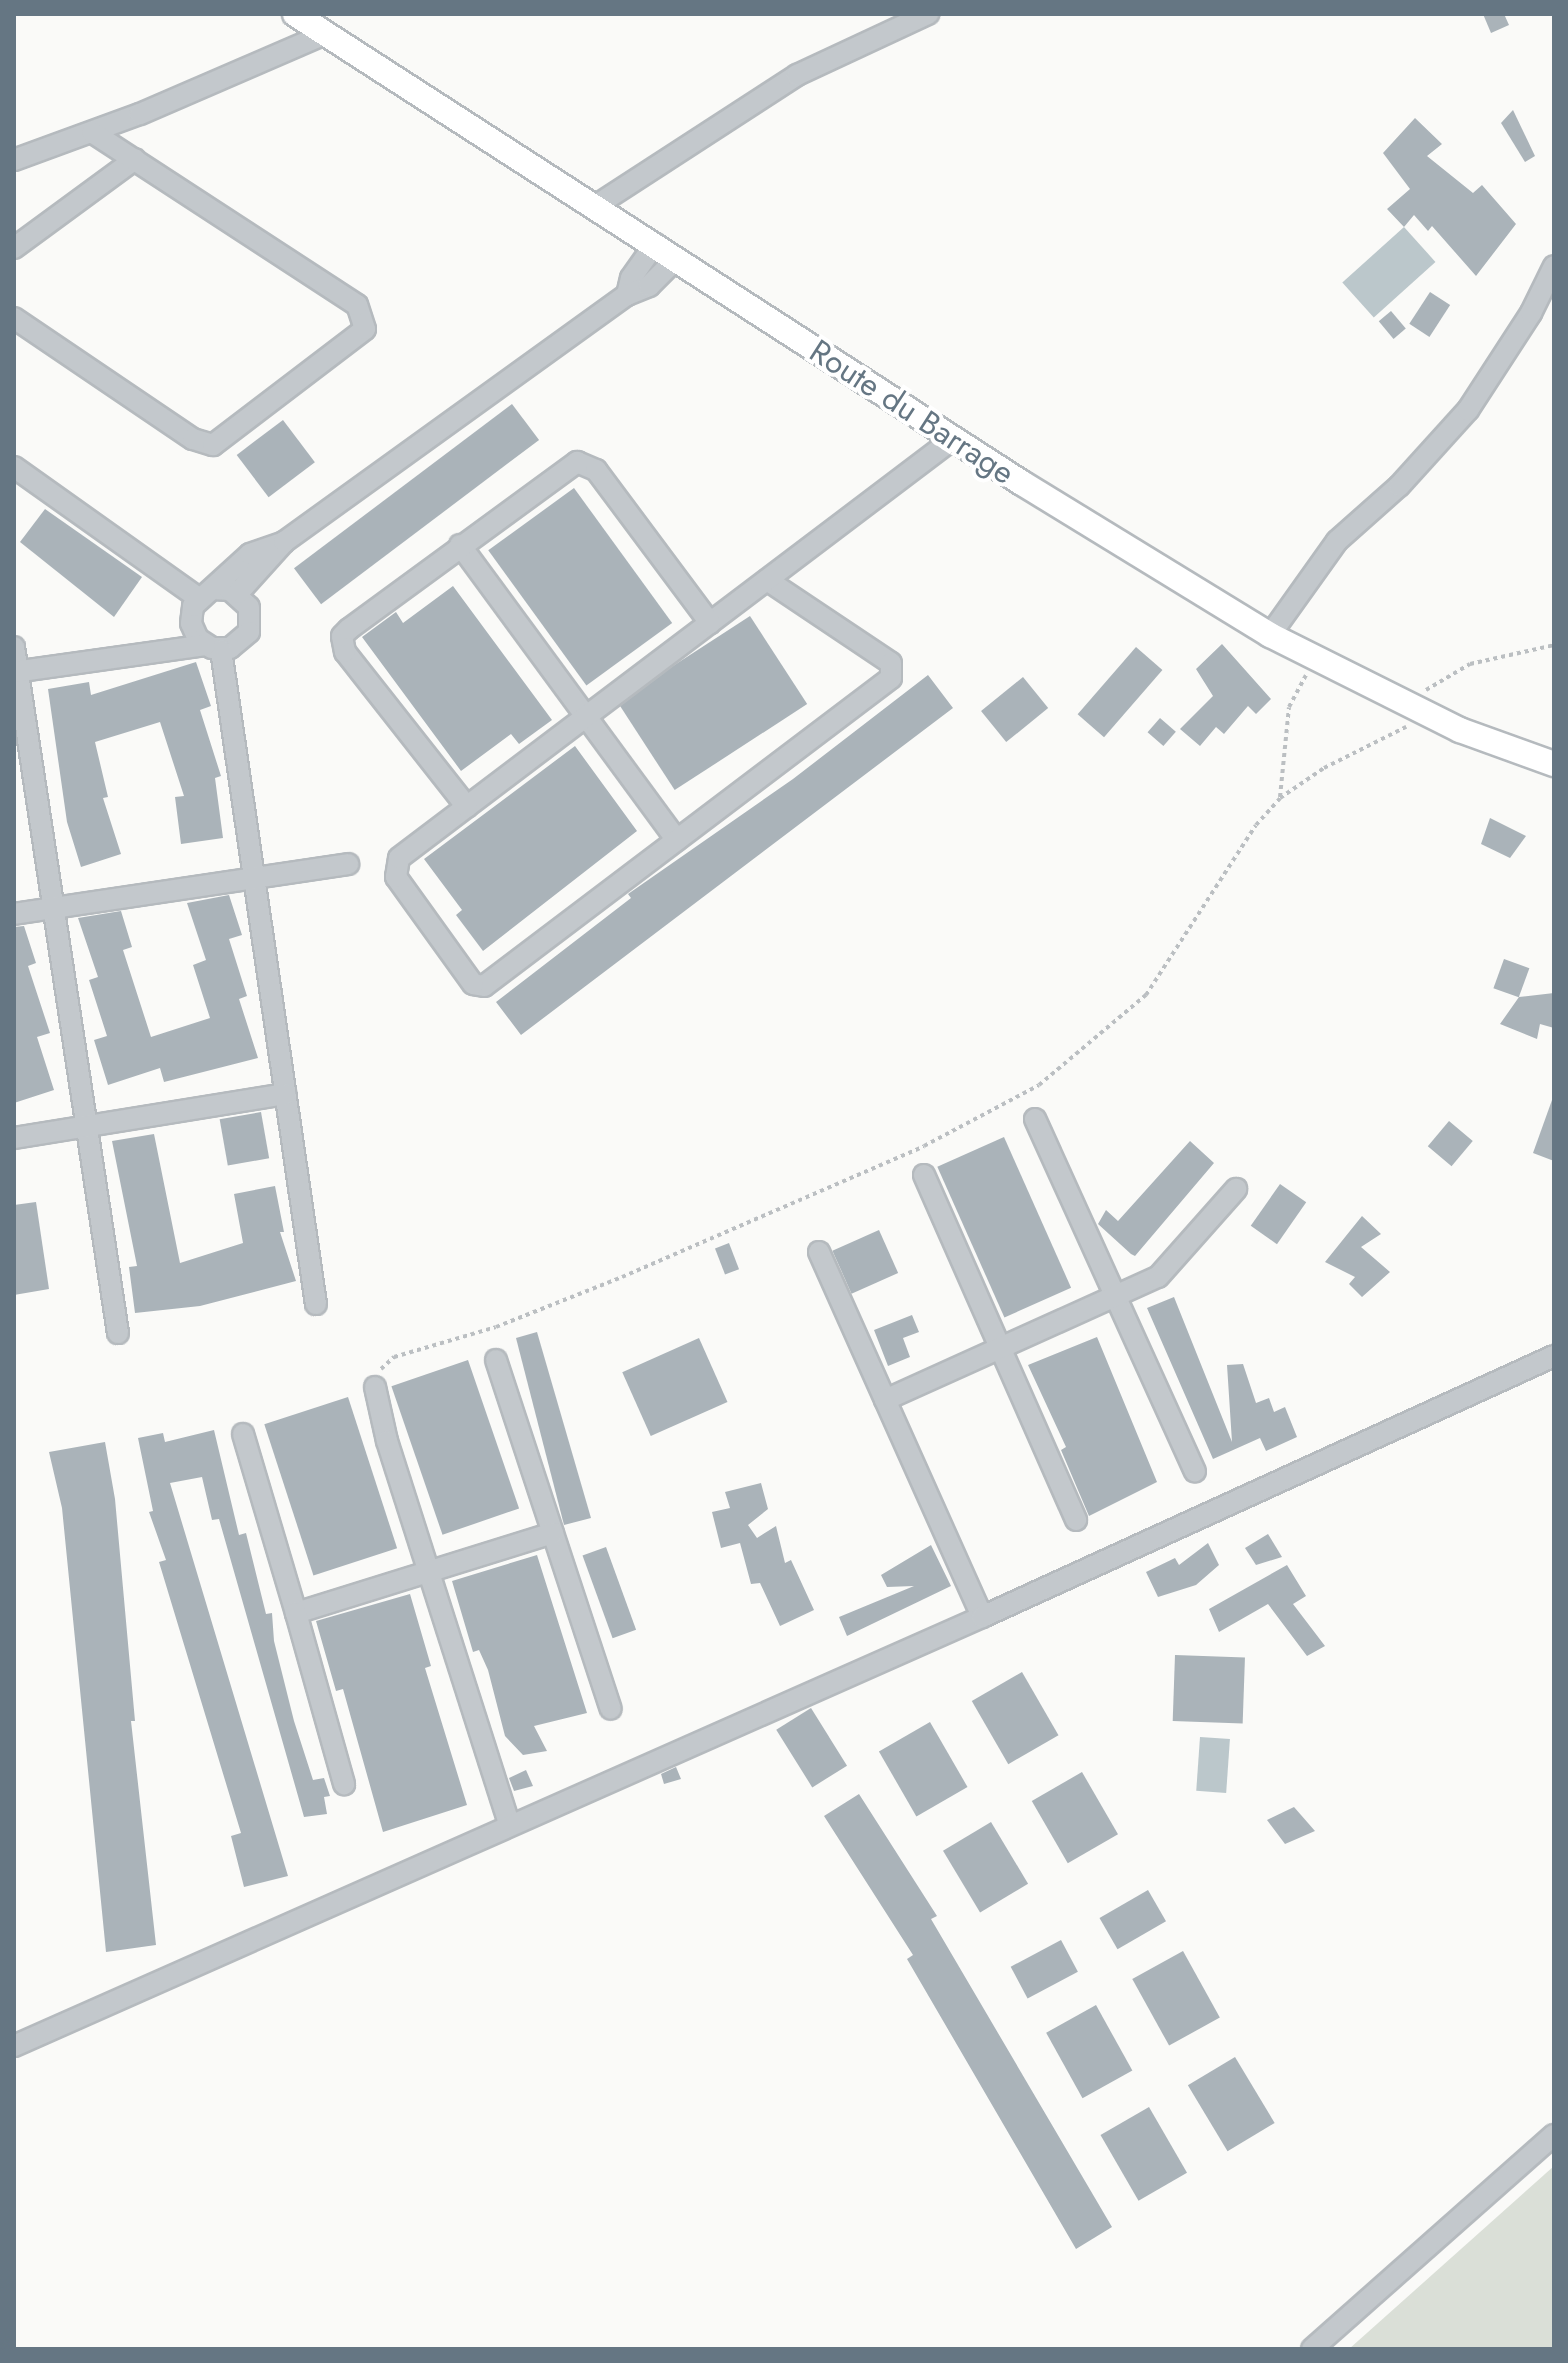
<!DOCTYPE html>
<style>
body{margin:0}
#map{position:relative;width:1568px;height:2363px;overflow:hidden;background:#fafaf8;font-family:Jost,sans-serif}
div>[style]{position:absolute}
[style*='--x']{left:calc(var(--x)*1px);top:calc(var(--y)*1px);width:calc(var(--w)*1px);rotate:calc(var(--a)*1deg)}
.green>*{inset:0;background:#dadfd7}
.water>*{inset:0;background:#bbc7cb;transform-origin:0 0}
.building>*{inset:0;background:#aab3b9;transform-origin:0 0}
.path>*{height:4px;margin-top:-2px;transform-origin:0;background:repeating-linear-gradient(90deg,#bbbfc2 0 4px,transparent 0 8px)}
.roads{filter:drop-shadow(2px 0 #b5babe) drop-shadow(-2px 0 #b5babe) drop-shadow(0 2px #b5babe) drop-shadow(0 -2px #b5babe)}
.minor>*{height:20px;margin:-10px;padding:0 10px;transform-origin:10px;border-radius:10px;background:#c3c8cc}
.major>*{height:24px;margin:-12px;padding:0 12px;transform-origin:12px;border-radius:12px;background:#fff}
span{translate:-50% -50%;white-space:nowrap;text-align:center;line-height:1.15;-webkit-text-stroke:8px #fff;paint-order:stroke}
.street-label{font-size:32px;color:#657683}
.frame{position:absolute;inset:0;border:16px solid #657683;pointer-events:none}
</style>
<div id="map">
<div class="green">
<i style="clip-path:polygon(1554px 2166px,1554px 2349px,1349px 2349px)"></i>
</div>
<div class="water">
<i style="left:1404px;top:227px;width:47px;height:83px;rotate:48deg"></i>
<i style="left:1200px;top:1737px;width:30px;height:54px;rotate:4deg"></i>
</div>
<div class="building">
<i style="clip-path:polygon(1483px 14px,1504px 14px,1509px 25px,1491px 33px)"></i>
<i style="clip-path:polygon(1513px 110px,1535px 156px,1525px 162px,1501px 123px)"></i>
<i style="clip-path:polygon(1415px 118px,1442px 144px,1427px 156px,1473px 193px,1482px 185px,1516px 224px,1476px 276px,1432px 226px,1428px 231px,1414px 215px,1404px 227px,1387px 209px,1410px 189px,1383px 153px)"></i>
<i style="left:1430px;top:292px;width:24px;height:38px;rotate:33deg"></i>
<i style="left:1391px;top:311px;width:23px;height:16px;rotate:50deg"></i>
<i style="left:512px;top:404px;width:45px;height:273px;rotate:53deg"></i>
<i style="left:283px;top:420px;width:53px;height:58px;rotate:53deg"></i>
<i style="left:574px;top:488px;width:167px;height:106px;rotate:54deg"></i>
<i style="clip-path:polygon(45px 509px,142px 577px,114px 617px,20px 542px)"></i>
<i style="clip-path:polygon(453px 586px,552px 720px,519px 744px,511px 734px,461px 771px,362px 637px,396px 612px,403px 623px)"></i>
<i style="left:750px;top:616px;width:105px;height:158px;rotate:57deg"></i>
<i style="clip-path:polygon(1222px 644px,1271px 699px,1256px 714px,1248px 706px,1224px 734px,1216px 727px,1200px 746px,1180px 729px,1213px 696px,1196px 669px)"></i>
<i style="left:1136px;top:647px;width:35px;height:89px;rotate:41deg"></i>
<i style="clip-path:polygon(196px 662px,211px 706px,200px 710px,221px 776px,215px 778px,223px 838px,181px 844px,175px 797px,184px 796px,160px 722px,95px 742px,108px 797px,103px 798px,121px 854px,81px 867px,67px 822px,48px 689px,89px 682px,91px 695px)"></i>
<i style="clip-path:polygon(928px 675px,953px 708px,521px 1035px,496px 1002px,631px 898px,628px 894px,793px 779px)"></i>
<i style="left:1023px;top:677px;width:40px;height:54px;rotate:51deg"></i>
<i style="left:1160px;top:718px;width:21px;height:19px;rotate:41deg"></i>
<i style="clip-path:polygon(575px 746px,637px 831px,483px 951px,456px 915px,462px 910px,424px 859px)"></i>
<i style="clip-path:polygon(1490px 818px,1526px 836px,1510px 858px,1481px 844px)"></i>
<i style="clip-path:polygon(229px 895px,242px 935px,229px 939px,247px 996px,239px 999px,258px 1058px,164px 1082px,160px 1068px,108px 1085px,94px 1040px,107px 1036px,89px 980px,98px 977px,78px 918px,121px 911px,132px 947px,123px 950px,151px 1037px,210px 1018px,193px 965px,206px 960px,187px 903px)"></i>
<i style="clip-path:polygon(24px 926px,36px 963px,28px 966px,50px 1033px,37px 1037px,54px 1090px,14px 1103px,14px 927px)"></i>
<i style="left:1504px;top:959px;width:27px;height:31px;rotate:20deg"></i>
<i style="clip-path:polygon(1554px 993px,1554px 1028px,1540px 1024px,1537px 1039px,1500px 1024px,1519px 997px)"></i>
<i style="clip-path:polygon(1552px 1100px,1554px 1100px,1554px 1161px,1533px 1153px)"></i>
<i style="left:261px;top:1112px;width:47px;height:42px;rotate:80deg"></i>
<i style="left:1449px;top:1121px;width:31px;height:33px;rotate:40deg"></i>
<i style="clip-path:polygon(154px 1134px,180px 1263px,243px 1243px,234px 1194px,275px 1186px,284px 1232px,280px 1232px,296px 1281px,200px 1306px,135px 1313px,129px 1267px,137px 1266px,112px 1141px)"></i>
<i style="left:1004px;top:1137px;width:165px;height:73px;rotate:66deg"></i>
<i style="clip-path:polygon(1190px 1141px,1214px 1163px,1135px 1256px,1131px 1254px,1098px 1224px,1106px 1210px,1118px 1221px)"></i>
<i style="left:1280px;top:1184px;width:32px;height:51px;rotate:35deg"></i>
<i style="clip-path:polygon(36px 1202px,49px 1289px,14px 1295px,14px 1205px)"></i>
<i style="clip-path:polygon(1362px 1216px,1381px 1234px,1361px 1247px,1390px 1272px,1362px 1297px,1349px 1284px,1355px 1277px,1325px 1262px)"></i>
<i style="left:879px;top:1230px;width:47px;height:51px;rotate:66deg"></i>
<i style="left:729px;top:1243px;width:28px;height:15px;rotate:69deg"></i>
<i style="clip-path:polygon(1174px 1297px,1232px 1442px,1227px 1365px,1243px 1364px,1256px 1403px,1269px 1398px,1274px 1412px,1285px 1407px,1297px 1437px,1266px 1451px,1260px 1438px,1213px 1459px,1147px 1308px)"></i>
<i style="clip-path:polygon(912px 1315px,919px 1332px,903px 1338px,910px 1357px,888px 1366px,874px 1330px)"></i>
<i style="clip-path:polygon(537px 1332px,591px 1518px,564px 1525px,516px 1338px)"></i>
<i style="clip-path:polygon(1097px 1337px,1157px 1482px,1089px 1516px,1061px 1450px,1066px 1447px,1028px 1365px)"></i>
<i style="left:699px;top:1338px;width:70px;height:84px;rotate:66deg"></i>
<i style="left:468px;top:1360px;width:157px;height:81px;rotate:71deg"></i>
<i style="left:348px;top:1397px;width:159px;height:88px;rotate:72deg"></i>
<i style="clip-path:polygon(214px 1430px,239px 1535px,246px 1533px,266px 1614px,272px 1613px,274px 1641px,294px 1721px,313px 1780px,324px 1778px,330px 1796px,324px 1797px,327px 1814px,304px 1817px,219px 1519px,212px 1520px,202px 1477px,170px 1483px,288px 1876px,244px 1887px,231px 1836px,241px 1833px,159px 1562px,166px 1560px,149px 1512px,153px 1511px,138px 1438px,163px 1433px,165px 1442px)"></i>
<i style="clip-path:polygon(105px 1442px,115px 1499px,135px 1721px,131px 1721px,156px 1945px,106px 1952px,62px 1508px,49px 1452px)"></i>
<i style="clip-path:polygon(761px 1483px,768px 1509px,748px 1525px,757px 1538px,776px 1526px,785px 1563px,791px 1560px,814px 1610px,780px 1626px,760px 1583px,751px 1584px,740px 1543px,721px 1548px,712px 1512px,730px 1508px,725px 1492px)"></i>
<i style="clip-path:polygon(1268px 1534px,1282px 1557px,1256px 1565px,1245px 1548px)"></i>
<i style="clip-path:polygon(1208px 1543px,1219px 1565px,1196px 1585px,1158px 1597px,1146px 1572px,1175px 1558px,1179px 1565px)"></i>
<i style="clip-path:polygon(931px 1545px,951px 1586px,847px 1636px,839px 1617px,914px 1586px,887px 1587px,881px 1575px)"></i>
<i style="left:606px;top:1547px;width:88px;height:25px;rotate:70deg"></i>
<i style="clip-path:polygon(537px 1555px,587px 1713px,534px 1726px,547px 1751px,523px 1755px,505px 1736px,488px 1670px,479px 1650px,473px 1652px,452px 1581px)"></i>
<i style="clip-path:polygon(1287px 1565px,1306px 1596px,1293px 1604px,1325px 1646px,1307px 1656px,1268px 1604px,1219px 1632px,1209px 1609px)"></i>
<i style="clip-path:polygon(410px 1594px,431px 1666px,425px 1668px,467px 1805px,383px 1832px,343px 1689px,336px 1691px,316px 1621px)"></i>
<i style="left:1175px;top:1655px;width:70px;height:66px;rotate:2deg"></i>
<i style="left:1022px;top:1672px;width:73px;height:58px;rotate:60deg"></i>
<i style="left:811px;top:1708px;width:68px;height:41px;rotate:58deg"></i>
<i style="left:930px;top:1722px;width:75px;height:59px;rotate:60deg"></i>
<i style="clip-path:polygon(676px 1767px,681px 1779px,664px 1784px,661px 1774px)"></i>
<i style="clip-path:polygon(526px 1770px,533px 1786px,514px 1791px,509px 1778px)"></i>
<i style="left:1082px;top:1772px;width:72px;height:58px;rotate:60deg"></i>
<i style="clip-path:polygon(859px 1794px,937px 1916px,931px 1919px,1112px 2227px,1076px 2249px,907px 1959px,913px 1955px,824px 1816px)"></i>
<i style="clip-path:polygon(1294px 1807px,1315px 1831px,1285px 1844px,1267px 1820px)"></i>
<i style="left:991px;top:1822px;width:72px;height:56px;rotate:59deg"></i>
<i style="left:1148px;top:1890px;width:36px;height:56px;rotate:60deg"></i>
<i style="left:1061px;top:1940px;width:36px;height:57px;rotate:62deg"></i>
<i style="left:1183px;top:1951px;width:76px;height:58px;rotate:61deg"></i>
<i style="left:1096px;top:2005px;width:75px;height:57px;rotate:61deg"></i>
<i style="left:1235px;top:2057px;width:77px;height:55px;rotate:59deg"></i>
<i style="left:1149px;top:2107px;width:76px;height:56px;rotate:60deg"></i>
</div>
<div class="path">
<i style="--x:1426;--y:690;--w:51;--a:-30.6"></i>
<i style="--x:1470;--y:664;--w:86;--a:-12.7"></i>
<i style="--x:1280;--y:797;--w:90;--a:-84.3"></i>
<i style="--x:1289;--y:707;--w:36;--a:-62"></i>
<i style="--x:381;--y:1369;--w:18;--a:-43"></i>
<i style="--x:394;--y:1357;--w:106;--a:-16.4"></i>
<i style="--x:496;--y:1327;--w:136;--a:-21.6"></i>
<i style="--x:622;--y:1277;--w:329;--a:-23.4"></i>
<i style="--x:924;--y:1146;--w:130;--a:-27.9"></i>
<i style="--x:1039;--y:1085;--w:140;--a:-40.1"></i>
<i style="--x:1146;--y:995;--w:202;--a:-57.1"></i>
<i style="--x:1256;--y:825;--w:36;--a:-48"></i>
<i style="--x:1280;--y:798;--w:53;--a:-34.3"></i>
<i style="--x:1324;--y:768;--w:92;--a:-26.6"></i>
</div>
<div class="roads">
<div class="minor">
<i style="--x:14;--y:160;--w:134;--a:-20.1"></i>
<i style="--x:140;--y:114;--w:202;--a:-23.4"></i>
<i style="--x:597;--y:205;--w:239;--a:-33"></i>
<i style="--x:797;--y:75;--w:145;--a:-25"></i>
<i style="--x:14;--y:248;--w:150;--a:-36.3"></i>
<i style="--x:627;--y:295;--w:17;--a:-77"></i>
<i style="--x:631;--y:278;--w:42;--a:-54.8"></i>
<i style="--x:14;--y:318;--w:216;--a:34.1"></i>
<i style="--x:193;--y:439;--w:21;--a:17"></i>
<i style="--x:213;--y:445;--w:191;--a:-37.3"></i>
<i style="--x:365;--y:329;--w:25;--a:-108"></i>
<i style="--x:357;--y:305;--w:316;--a:-146.9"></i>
<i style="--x:14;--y:467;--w:226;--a:35.4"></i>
<i style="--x:460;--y:545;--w:366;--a:53.7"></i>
<i style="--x:767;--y:580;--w:149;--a:33.8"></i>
<i style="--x:891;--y:663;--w:15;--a:90"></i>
<i style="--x:891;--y:678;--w:510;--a:142.88"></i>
<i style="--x:484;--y:986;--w:11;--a:-170"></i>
<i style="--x:473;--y:984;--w:132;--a:-125.7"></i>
<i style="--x:396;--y:877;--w:19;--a:-81"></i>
<i style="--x:399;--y:858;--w:695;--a:-37.1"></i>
<i style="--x:213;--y:589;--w:17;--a:3"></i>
<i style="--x:230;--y:590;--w:25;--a:42"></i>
<i style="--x:249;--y:607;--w:25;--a:90"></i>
<i style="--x:249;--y:632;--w:25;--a:140"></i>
<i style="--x:230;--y:648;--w:18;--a:180"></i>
<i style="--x:212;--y:648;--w:17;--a:-147"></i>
<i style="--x:198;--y:639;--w:17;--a:-114"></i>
<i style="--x:191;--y:623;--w:17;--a:-83"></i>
<i style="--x:193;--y:606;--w:77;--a:-42.4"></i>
<i style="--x:250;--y:554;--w:36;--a:-19"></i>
<i style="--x:238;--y:593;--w:69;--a:-48"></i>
<i style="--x:284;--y:542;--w:423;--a:-35.8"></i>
<i style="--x:627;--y:295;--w:24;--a:-22"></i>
<i style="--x:649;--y:286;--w:38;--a:-45"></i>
<i style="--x:1270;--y:635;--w:115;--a:-54.5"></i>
<i style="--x:1337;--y:541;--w:83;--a:-41.6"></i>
<i style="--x:1399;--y:486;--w:103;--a:-47.8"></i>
<i style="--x:1468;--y:410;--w:116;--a:-57"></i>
<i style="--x:1531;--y:313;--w:52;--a:-63.9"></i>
<i style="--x:14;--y:647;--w:694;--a:81.38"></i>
<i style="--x:221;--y:650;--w:661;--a:81.74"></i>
<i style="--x:14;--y:672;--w:193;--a:-8"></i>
<i style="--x:467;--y:807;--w:197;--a:-128.2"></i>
<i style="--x:345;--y:652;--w:16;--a:-101"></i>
<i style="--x:342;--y:636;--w:10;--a:-45"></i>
<i style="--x:349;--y:629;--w:283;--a:-36.2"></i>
<i style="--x:577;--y:462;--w:21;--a:23"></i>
<i style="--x:596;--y:470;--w:191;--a:53.3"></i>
<i style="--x:14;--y:914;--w:338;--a:-8.5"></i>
<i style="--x:1035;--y:1119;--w:387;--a:65.6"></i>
<i style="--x:14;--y:1138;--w:275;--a:-9.2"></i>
<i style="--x:924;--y:1175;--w:377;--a:66.2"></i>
<i style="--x:819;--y:1252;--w:400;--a:65.9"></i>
<i style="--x:496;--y:1360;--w:367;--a:71.8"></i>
<i style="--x:375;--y:1387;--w:55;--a:77.5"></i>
<i style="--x:387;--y:1441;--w:402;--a:72.3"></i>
<i style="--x:885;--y:1400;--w:299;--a:-24.3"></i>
<i style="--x:1158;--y:1277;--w:118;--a:-48.4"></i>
<i style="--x:243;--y:1434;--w:187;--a:73.5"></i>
<i style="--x:296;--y:1613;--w:269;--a:-17.3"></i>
<i style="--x:296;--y:1613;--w:178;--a:74.3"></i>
<i style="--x:14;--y:2046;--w:1059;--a:-23.9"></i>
<i style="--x:982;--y:1617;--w:629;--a:-24.53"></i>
<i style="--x:1312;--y:2349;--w:323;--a:-41.5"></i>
</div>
<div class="major">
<i style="--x:295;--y:14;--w:865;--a:32.83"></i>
<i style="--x:1022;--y:483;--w:291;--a:31.5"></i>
<i style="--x:1270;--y:635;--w:212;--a:26.6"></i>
<i style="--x:1460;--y:730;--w:100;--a:19.9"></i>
</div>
</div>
<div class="street-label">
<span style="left:912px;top:412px;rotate:33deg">Route du Barrage</span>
</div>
<div class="frame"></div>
</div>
